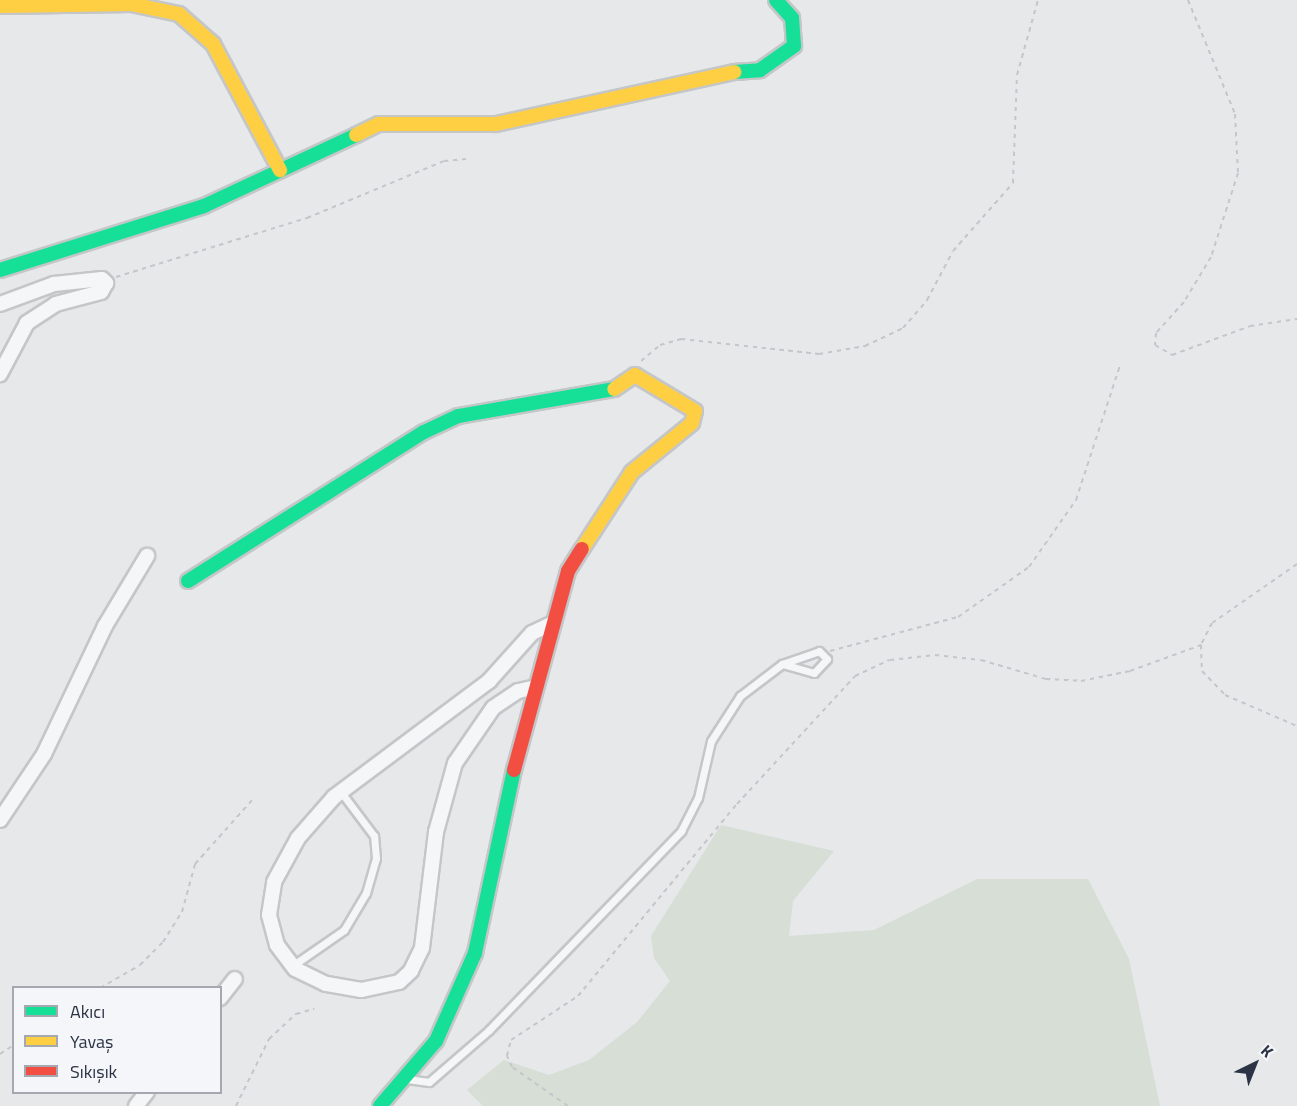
<!DOCTYPE html>
<html>
<head>
<meta charset="utf-8">
<style>
  body { margin:0 }
  #map { position:relative; width:1297px; height:1106px; overflow:hidden; background:#e6e8ea; font-family:"Titillium Web",sans-serif }
  div>[style] { position:absolute }
  .green>* { inset:0; background:#d6ded6 }
  .path>* { height:2px; margin-top:-1px; transform-origin:0; background:repeating-linear-gradient(90deg,#c5c6ca 0 4.5px,transparent 0 9px) }
  .roads { filter:drop-shadow(2px 0 #c4c6c8) drop-shadow(-2px 0 #c4c6c8) drop-shadow(0 2px #c4c6c8) drop-shadow(0 -2px #c4c6c8) }
  .lane>* { height:7px; margin:-3.5px; padding:0 3.5px; transform-origin:3.5px; border-radius:3.5px; background:#f5f6f7 }
  .street>* { height:14px; margin:-7px; padding:0 7px; transform-origin:7px; border-radius:7px; background:#f5f6f7 }
  .fast>* { height:14px; margin:-7px; padding:0 7px; transform-origin:7px; border-radius:7px; background:#16e098 }
  .slow>* { height:14px; margin:-7px; padding:0 7px; transform-origin:7px; border-radius:7px; background:#ffcf43 }
  .jam>* { height:14px; margin:-7px; padding:0 7px; transform-origin:7px; border-radius:7px; background:#f24e42 }
  span { translate:-50% -50%; white-space:nowrap; text-align:center; line-height:1.15; -webkit-text-stroke:6px #f4f6f9; paint-order:stroke }
  .legend { position:absolute; left:12px; top:986px; width:210px; height:108px; box-sizing:border-box; background:#f4f6f9; border:2px solid #a4a8b1; margin:0; padding:8px 10px; list-style:none; font-size:18px; color:#2b3445 }
  .legend li { display:flex; align-items:center; gap:12px; height:30px }
  .legend b { width:30px; border:2px solid #a4a8b1 }
  .north { position:absolute; left:1225px; top:1034px; width:60px; height:60px; -webkit-text-stroke:4px #f4f6f9; paint-order:stroke; rotate:43deg; font-size:16px; font-weight:700; line-height:24px; text-align:center; color:#2b3445 }
  .north::after { content:''; display:block; margin:auto; width:21px; height:27px; background:#2b3445; clip-path:polygon(50% 0,100% 100%,50% 72%,0 100%) }
</style>
</head>
<body>
<div id="map">
  <div class="green">
    <i style="clip-path:polygon(721px 825px,834px 851px,793px 901px,789px 936px,874px 930px,977px 879px,1088px 879px,1129px 959px,1160px 1106px,483px 1106px,467px 1090px,504px 1060px,549px 1075px,589px 1060px,637px 1022px,670px 981px,654px 958px,651px 936px)"></i>
  </div>
  <div class="path">
    <i style="left:1188px;top:0;width:123px;rotate:67.6deg"></i>
    <i style="left:1235px;top:114px;width:59px;rotate:87.1deg"></i>
    <i style="left:1238px;top:173px;width:88px;rotate:107.8deg"></i>
    <i style="left:1211px;top:257px;width:52px;rotate:121deg"></i>
    <i style="left:1184px;top:302px;width:42px;rotate:132.1deg"></i>
    <i style="left:1156px;top:333px;width:12px;rotate:95deg"></i>
    <i style="left:1155px;top:345px;width:20px;rotate:30deg"></i>
    <i style="left:1172px;top:355px;width:83px;rotate:-20.4deg"></i>
    <i style="left:1250px;top:326px;width:48px;rotate:-8.5deg"></i>
    <i style="left:116px;top:277px;width:200px;rotate:-17.2deg"></i>
    <i style="left:307px;top:218px;width:148px;rotate:-22.6deg"></i>
    <i style="left:444px;top:161px;width:25px;rotate:-5deg"></i>
    <i style="left:641px;top:361px;width:25px;rotate:-40deg"></i>
    <i style="left:660px;top:345px;width:22px;rotate:-16deg"></i>
    <i style="left:681px;top:339px;width:139px;rotate:6.2deg"></i>
    <i style="left:819px;top:354px;width:47px;rotate:-9.9deg"></i>
    <i style="left:865px;top:346px;width:42px;rotate:-25.3deg"></i>
    <i style="left:903px;top:328px;width:37px;rotate:-49deg"></i>
    <i style="left:927px;top:300px;width:55px;rotate:-62deg"></i>
    <i style="left:953px;top:251px;width:91px;rotate:-48.6deg"></i>
    <i style="left:1013px;top:183px;width:108px;rotate:-87.9deg"></i>
    <i style="left:1017px;top:75px;width:78px;rotate:-74.4deg"></i>
    <i style="left:1297px;top:564px;width:103px;rotate:145.2deg"></i>
    <i style="left:1212px;top:623px;width:25px;rotate:117deg"></i>
    <i style="left:1201px;top:645px;width:26px;rotate:88deg"></i>
    <i style="left:1202px;top:671px;width:33px;rotate:46deg"></i>
    <i style="left:1225px;top:695px;width:78px;rotate:23.3deg"></i>
    <i style="left:830px;top:651px;width:132px;rotate:-14.9deg"></i>
    <i style="left:958px;top:617px;width:87px;rotate:-35.2deg"></i>
    <i style="left:1029px;top:567px;width:82px;rotate:-55deg"></i>
    <i style="left:1076px;top:500px;width:142px;rotate:-71.9deg"></i>
    <i style="left:100px;top:988px;width:46px;rotate:-29.9deg"></i>
    <i style="left:140px;top:965px;width:33px;rotate:-45deg"></i>
    <i style="left:163px;top:942px;width:36px;rotate:-58deg"></i>
    <i style="left:182px;top:912px;width:50px;rotate:-74.8deg"></i>
    <i style="left:195px;top:864px;width:90px;rotate:-48.2deg"></i>
    <i style="left:0;top:1054px;width:17px;rotate:-33deg"></i>
    <i style="left:236px;top:1106px;width:75px;rotate:-63.8deg"></i>
    <i style="left:269px;top:1039px;width:37px;rotate:-43deg"></i>
    <i style="left:296px;top:1014px;width:19px;rotate:-16deg"></i>
    <i style="left:568px;top:1106px;width:68px;rotate:-145.1deg"></i>
    <i style="left:512px;top:1067px;width:12px;rotate:-114deg"></i>
    <i style="left:507px;top:1056px;width:16px;rotate:-76deg"></i>
    <i style="left:511px;top:1040px;width:80px;rotate:-33.3deg"></i>
    <i style="left:578px;top:996px;width:249px;rotate:-50.4deg"></i>
    <i style="left:737px;top:804px;width:174px;rotate:-47.3deg"></i>
    <i style="left:855px;top:676px;width:38px;rotate:-25deg"></i>
    <i style="left:890px;top:660px;width:45px;rotate:-6.3deg"></i>
    <i style="left:935px;top:655px;width:46px;rotate:6.2deg"></i>
    <i style="left:981px;top:660px;width:68px;rotate:16.3deg"></i>
    <i style="left:1046px;top:679px;width:35px;rotate:3deg"></i>
    <i style="left:1081px;top:681px;width:50px;rotate:-11.5deg"></i>
    <i style="left:1130px;top:671px;width:76px;rotate:-20.1deg"></i>
  </div>
  <div class="roads">
    <div class="lane">
      <i style="left:292px;top:966px;width:63px;rotate:-34.7deg"></i>
      <i style="left:344px;top:930px;width:43px;rotate:-59.3deg"></i>
      <i style="left:366px;top:893px;width:36px;rotate:-74deg"></i>
      <i style="left:376px;top:858px;width:22px;rotate:-95deg"></i>
      <i style="left:374px;top:836px;width:55px;rotate:-126.9deg"></i>
      <i style="left:407px;top:1079px;width:22px;rotate:8deg"></i>
      <i style="left:429px;top:1082px;width:79px;rotate:-40.9deg"></i>
      <i style="left:489px;top:1030px;width:277px;rotate:-46deg"></i>
      <i style="left:681px;top:831px;width:37px;rotate:-63deg"></i>
      <i style="left:698px;top:798px;width:58px;rotate:-77.2deg"></i>
      <i style="left:711px;top:741px;width:54px;rotate:-57.2deg"></i>
      <i style="left:740px;top:696px;width:53px;rotate:-37.3deg"></i>
      <i style="left:782px;top:664px;width:39px;rotate:-19deg"></i>
      <i style="left:819px;top:651px;width:11px;rotate:45deg"></i>
      <i style="left:827px;top:659px;width:19px;rotate:133deg"></i>
      <i style="left:814px;top:673px;width:33px;rotate:-164deg"></i>
    </div>
    <div class="street">
      <i style="left:0;top:304px;width:58px;rotate:-20.3deg"></i>
      <i style="left:54px;top:284px;width:48px;rotate:-5.9deg"></i>
      <i style="left:102px;top:279px;width:6px;rotate:45deg"></i>
      <i style="left:106px;top:283px;width:10px;rotate:119deg"></i>
      <i style="left:101px;top:292px;width:47px;rotate:165.1deg"></i>
      <i style="left:56px;top:304px;width:35px;rotate:147deg"></i>
      <i style="left:27px;top:323px;width:58px;rotate:117.9deg"></i>
      <i style="left:536px;top:687px;width:18px;rotate:167deg"></i>
      <i style="left:518px;top:691px;width:30px;rotate:146deg"></i>
      <i style="left:493px;top:708px;width:67px;rotate:124.6deg"></i>
      <i style="left:455px;top:763px;width:72px;rotate:105.4deg"></i>
      <i style="left:436px;top:832px;width:117px;rotate:96.9deg"></i>
      <i style="left:422px;top:948px;width:25px;rotate:116deg"></i>
      <i style="left:411px;top:971px;width:16px;rotate:137deg"></i>
      <i style="left:399px;top:982px;width:39px;rotate:168deg"></i>
      <i style="left:361px;top:990px;width:36px;rotate:-170deg"></i>
      <i style="left:326px;top:984px;width:34px;rotate:-154deg"></i>
      <i style="left:295px;top:969px;width:30px;rotate:-127deg"></i>
      <i style="left:277px;top:945px;width:31px;rotate:-105deg"></i>
      <i style="left:269px;top:915px;width:33px;rotate:-81deg"></i>
      <i style="left:274px;top:882px;width:50px;rotate:-61.4deg"></i>
      <i style="left:298px;top:838px;width:55px;rotate:-48.7deg"></i>
      <i style="left:334px;top:797px;width:194px;rotate:-36.8deg"></i>
      <i style="left:489px;top:681px;width:64px;rotate:-48.1deg"></i>
      <i style="left:532px;top:633px;width:21px;rotate:-25deg"></i>
      <i style="left:0;top:820px;width:79px;rotate:-56.3deg"></i>
      <i style="left:44px;top:754px;width:142px;rotate:-64.5deg"></i>
      <i style="left:105px;top:626px;width:82px;rotate:-59deg"></i>
      <i style="left:220px;top:998px;width:24px;rotate:-52deg"></i>
      <i style="left:136px;top:1106px;width:18px;rotate:-52deg"></i>
    </div>
    <div class="fast">
      <i style="left:734px;top:72px;width:26px;rotate:-4deg"></i>
      <i style="left:760px;top:70px;width:42px;rotate:-35.2deg"></i>
      <i style="left:794px;top:46px;width:28px;rotate:-94deg"></i>
      <i style="left:792px;top:18px;width:24px;rotate:-132deg"></i>
      <i style="left:0;top:270px;width:214px;rotate:-17.4deg"></i>
      <i style="left:204px;top:206px;width:168px;rotate:-25deg"></i>
      <i style="left:188px;top:581px;width:279px;rotate:-32.3deg"></i>
      <i style="left:424px;top:432px;width:38px;rotate:-25deg"></i>
      <i style="left:459px;top:416px;width:157px;rotate:-9.9deg"></i>
      <i style="left:380px;top:1106px;width:86px;rotate:-49.3deg"></i>
      <i style="left:436px;top:1041px;width:96px;rotate:-66.1deg"></i>
      <i style="left:475px;top:953px;width:187px;rotate:-78deg"></i>
    </div>
    <div class="slow">
      <i style="left:0;top:6px;width:131px;rotate:-0.9deg"></i>
      <i style="left:131px;top:4px;width:49px;rotate:11.8deg"></i>
      <i style="left:179px;top:14px;width:45px;rotate:41.4deg"></i>
      <i style="left:213px;top:44px;width:143px;rotate:62deg"></i>
      <i style="left:356px;top:135px;width:25px;rotate:-26deg"></i>
      <i style="left:379px;top:124px;width:117px"></i>
      <i style="left:496px;top:124px;width:244px;rotate:-12.3deg"></i>
      <i style="left:582px;top:549px;width:92px;rotate:-57deg"></i>
      <i style="left:632px;top:472px;width:77px;rotate:-39.2deg"></i>
      <i style="left:692px;top:423px;width:12px;rotate:-76deg"></i>
      <i style="left:695px;top:411px;width:70px;rotate:-149deg"></i>
      <i style="left:635px;top:375px;width:25px;rotate:146deg"></i>
    </div>
    <div class="jam">
      <i style="left:514px;top:770px;width:206px;rotate:-74.8deg"></i>
      <i style="left:568px;top:571px;width:26px;rotate:-58deg"></i>
    </div>
  </div>
  <ul class="legend">
  <li><b style="height:8px;background:#16e098"></b>Akıcı</li>
  <li><b style="height:8px;background:#ffcf43"></b>Yavaş</li>
  <li><b style="height:8px;background:#f24e42"></b>Sıkışık</li>
  </ul>
  <div class="north">K</div>
</div>
</body>
</html>
